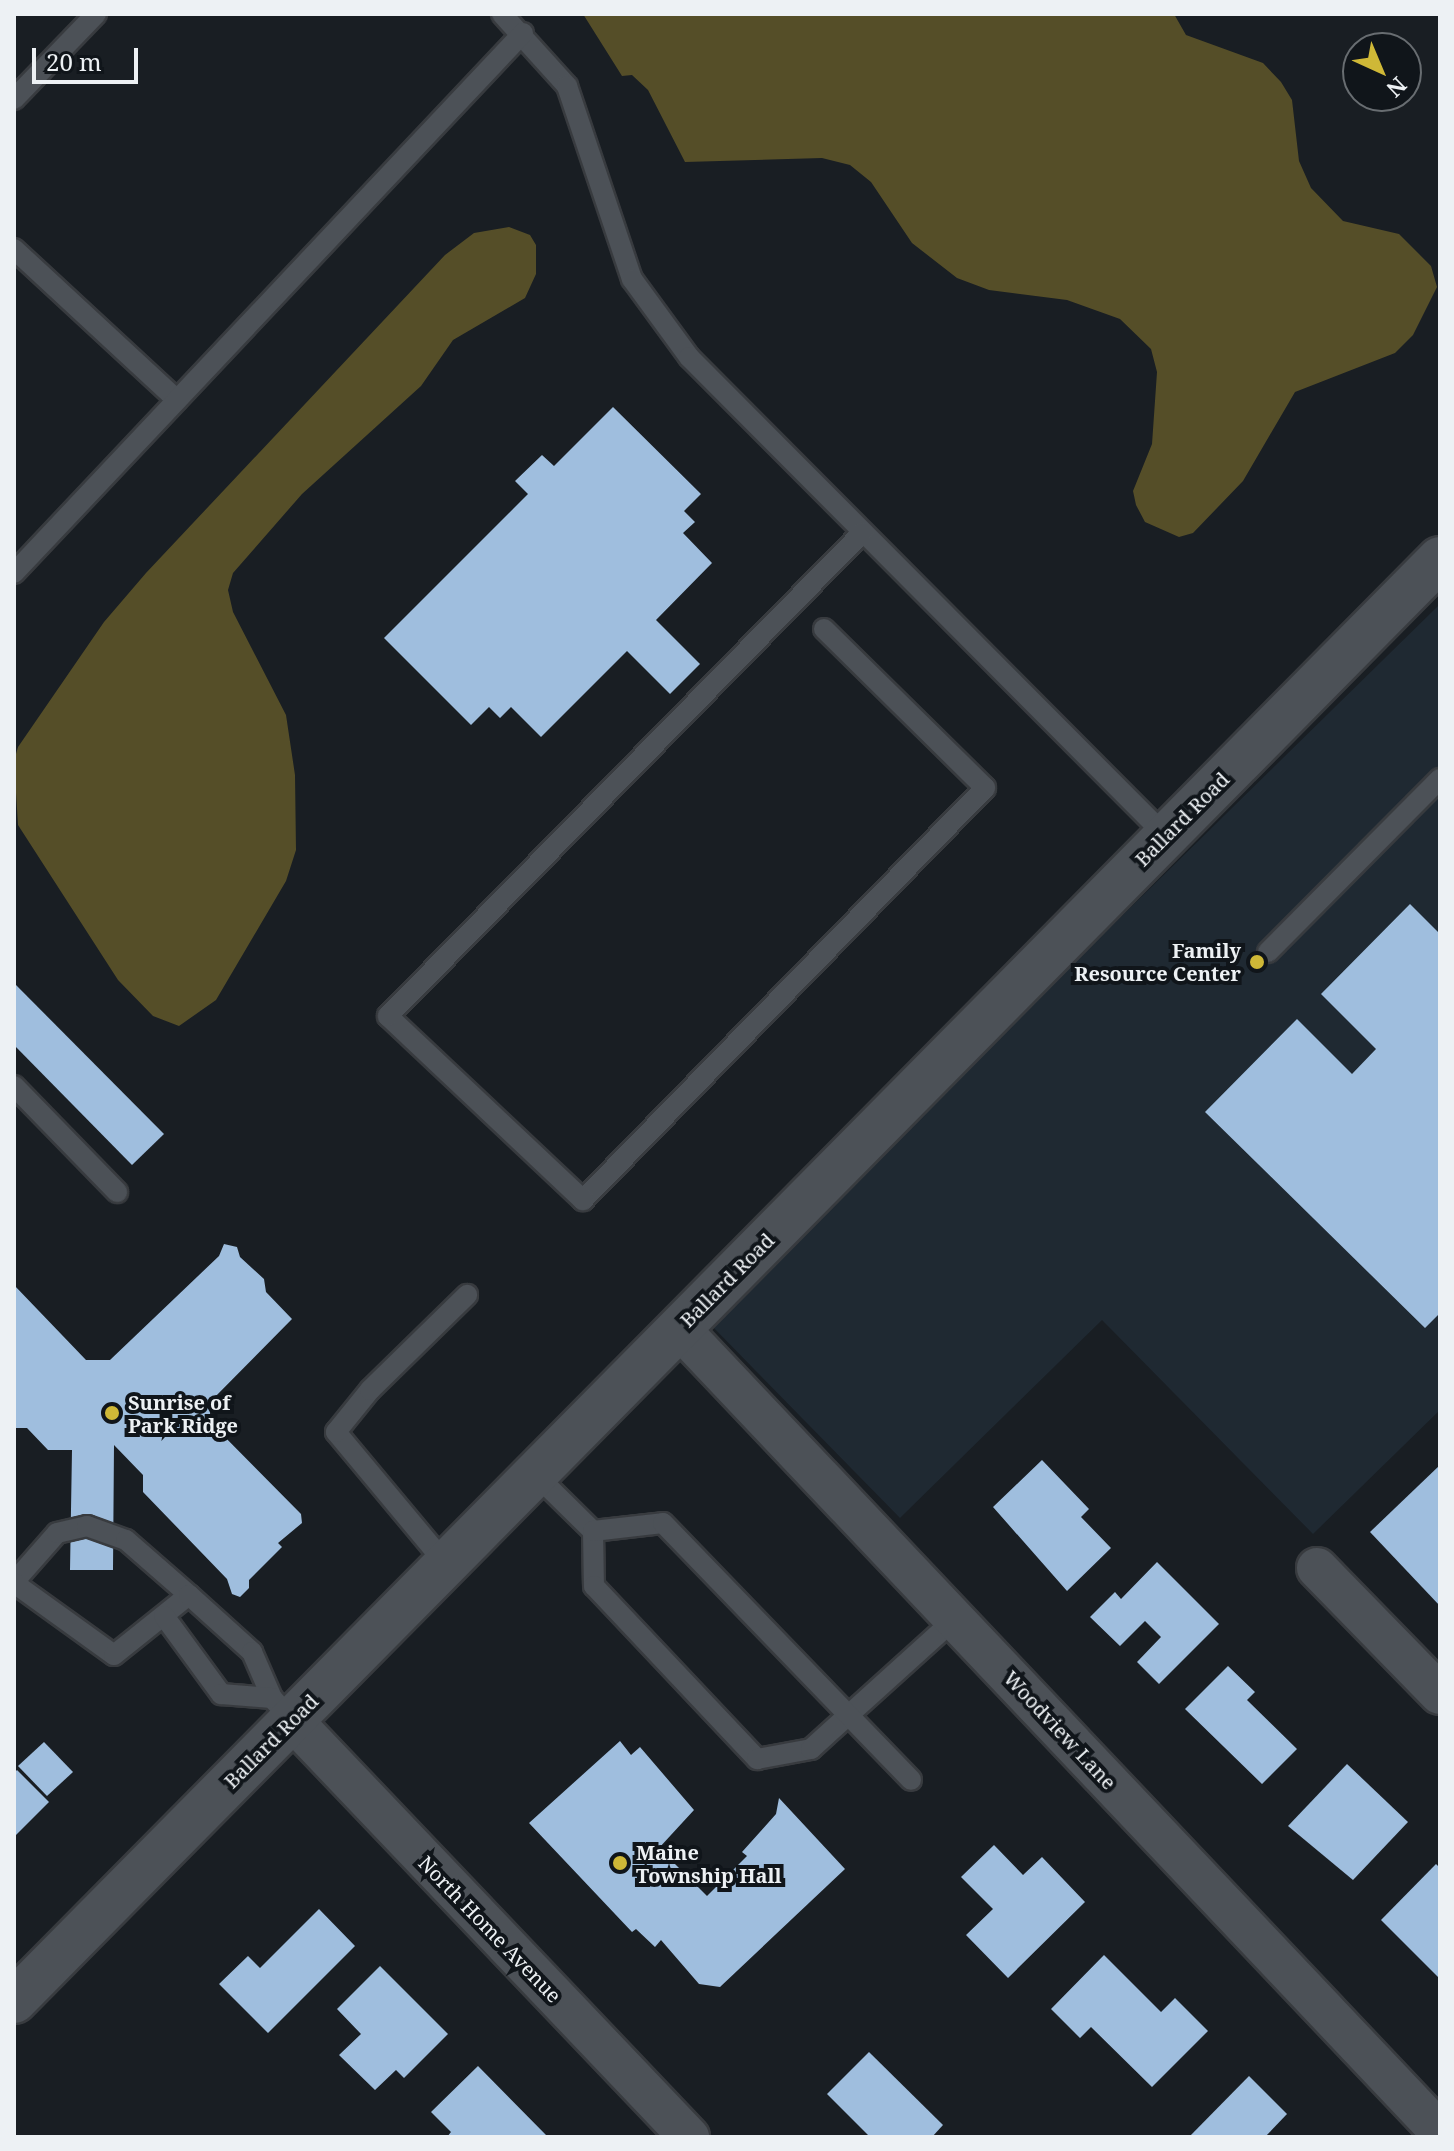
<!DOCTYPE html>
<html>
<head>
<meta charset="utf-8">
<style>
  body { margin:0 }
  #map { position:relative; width:1454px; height:2151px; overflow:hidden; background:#191e23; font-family:"Noto Serif",serif }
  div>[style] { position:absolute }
  .built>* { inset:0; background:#1f2932 }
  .water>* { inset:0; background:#554e28 }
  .building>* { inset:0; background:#9fbede }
  .roads { filter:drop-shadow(2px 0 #383b3f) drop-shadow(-2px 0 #383b3f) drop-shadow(0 2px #383b3f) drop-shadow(0 -2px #383b3f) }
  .lane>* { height:20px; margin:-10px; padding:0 10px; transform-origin:10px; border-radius:10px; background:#4c5157 }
  .street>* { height:40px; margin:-20px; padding:0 20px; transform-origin:20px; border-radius:20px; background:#4c5157 }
  .secondary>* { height:44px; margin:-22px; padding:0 22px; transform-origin:22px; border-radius:22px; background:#4c5157 }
  .dots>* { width:22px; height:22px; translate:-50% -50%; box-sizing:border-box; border:4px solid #10151a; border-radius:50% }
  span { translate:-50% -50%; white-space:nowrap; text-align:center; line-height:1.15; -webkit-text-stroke:8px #10151a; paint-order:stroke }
  .street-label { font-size:20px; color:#edf1f4 }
  .poi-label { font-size:20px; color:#edf1f4; font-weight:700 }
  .right { translate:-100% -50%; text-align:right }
  .left { translate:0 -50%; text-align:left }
  .frame { position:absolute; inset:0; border:16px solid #edf1f4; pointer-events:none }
  .north { position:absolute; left:1342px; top:32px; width:80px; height:80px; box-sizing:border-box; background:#10151a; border:2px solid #686d71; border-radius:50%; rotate:136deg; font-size:22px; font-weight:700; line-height:32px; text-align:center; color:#edf1f4 }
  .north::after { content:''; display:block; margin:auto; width:28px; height:36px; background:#cfb837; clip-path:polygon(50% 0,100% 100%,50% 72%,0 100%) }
  .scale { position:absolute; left:32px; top:48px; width:106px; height:36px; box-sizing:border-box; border:4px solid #edf1f4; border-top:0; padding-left:10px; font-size:24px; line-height:28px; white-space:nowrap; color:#edf1f4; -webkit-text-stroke:6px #10151a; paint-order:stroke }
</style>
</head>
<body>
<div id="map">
  <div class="built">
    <i style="clip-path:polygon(1440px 604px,1440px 1410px,1313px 1534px,1102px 1320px,900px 1518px,708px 1322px)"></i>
  </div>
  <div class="water">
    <i style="clip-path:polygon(583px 14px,1174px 14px,1186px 35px,1263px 63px,1281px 82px,1292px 100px,1299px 161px,1311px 188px,1343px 221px,1399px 234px,1431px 266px,1437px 287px,1413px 335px,1395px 353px,1295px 392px,1243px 481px,1193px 533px,1179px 537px,1145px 522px,1136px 505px,1133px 491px,1152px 444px,1157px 372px,1151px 349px,1120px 319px,1067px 300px,989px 290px,957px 278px,912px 243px,871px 182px,850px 165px,822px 158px,685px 162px,648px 90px,632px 75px,622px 76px)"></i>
    <i style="clip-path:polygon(509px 227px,530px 235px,536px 245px,536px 274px,525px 298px,453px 340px,421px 386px,302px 494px,233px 573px,228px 590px,233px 612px,286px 715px,295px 775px,296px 850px,286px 881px,216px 1000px,179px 1026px,153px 1016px,118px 980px,18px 825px,14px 761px,18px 747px,104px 622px,146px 573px,445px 255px,474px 233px)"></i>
  </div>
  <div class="building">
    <i style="clip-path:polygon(613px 407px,701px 494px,684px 511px,695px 522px,683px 533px,712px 563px,656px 620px,700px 664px,670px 694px,627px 651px,541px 737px,511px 707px,500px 718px,489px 707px,471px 725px,384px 638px,528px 494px,515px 481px,542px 455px,554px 466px)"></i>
    <i style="clip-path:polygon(1410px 904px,1440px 934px,1440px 1313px,1425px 1328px,1205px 1112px,1297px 1019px,1352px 1074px,1376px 1049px,1321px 994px)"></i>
    <i style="clip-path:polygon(14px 983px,164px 1134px,132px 1165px,14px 1045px)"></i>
    <i style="clip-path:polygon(224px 1244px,237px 1247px,240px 1257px,264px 1279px,266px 1292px,292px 1319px,209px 1403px,211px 1423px,301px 1514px,302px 1523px,278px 1543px,282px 1547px,249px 1580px,249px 1588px,240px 1597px,232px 1594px,227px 1579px,143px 1492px,143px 1475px,114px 1445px,113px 1570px,70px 1570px,72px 1450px,48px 1450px,27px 1428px,14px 1428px,14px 1285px,86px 1360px,110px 1360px,219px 1256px)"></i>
    <i style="clip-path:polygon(1042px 1460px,1089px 1509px,1081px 1517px,1111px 1548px,1067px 1591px,993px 1507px)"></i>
    <i style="clip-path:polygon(1440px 1465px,1440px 1606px,1370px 1532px)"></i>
    <i style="clip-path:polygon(1157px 1562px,1219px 1624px,1159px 1684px,1137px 1662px,1161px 1637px,1145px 1621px,1120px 1646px,1090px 1617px,1115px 1592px,1121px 1599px)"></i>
    <i style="clip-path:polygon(1228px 1666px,1255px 1692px,1247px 1700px,1297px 1749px,1262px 1784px,1185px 1709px)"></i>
    <i style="clip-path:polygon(620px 1741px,631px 1755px,640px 1747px,694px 1810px,659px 1848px,707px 1896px,747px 1856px,742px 1852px,776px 1814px,779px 1798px,845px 1869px,720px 1987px,699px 1984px,661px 1940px,655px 1947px,636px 1929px,632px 1932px,529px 1823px)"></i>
    <i style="clip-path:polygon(44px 1742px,73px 1772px,47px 1796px,18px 1766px)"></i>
    <i style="clip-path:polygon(1347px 1764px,1408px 1822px,1353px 1880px,1288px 1826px)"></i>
    <i style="clip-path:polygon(17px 1770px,49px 1802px,14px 1837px,14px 1773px)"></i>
    <i style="clip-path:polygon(994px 1845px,1023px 1875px,1042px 1857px,1085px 1902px,1008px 1978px,966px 1935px,993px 1909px,961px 1877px)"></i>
    <i style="clip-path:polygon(1436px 1864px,1440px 1868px,1440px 1979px,1381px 1920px)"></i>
    <i style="clip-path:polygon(319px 1909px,355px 1946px,268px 2033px,219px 1984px,248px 1956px,260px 1968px)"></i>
    <i style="clip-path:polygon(1104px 1955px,1161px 2012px,1175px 1998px,1208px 2031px,1152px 2087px,1091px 2027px,1080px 2038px,1051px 2009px)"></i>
    <i style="clip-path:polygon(380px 1966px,448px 2034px,404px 2078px,396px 2070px,375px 2090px,339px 2055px,361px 2034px,337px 2009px)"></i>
    <i style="clip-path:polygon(869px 2052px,943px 2125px,932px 2137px,870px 2137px,827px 2094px)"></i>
    <i style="clip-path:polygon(478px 2066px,546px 2135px,545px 2137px,447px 2137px,451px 2132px,431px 2112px)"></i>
    <i style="clip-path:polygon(1249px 2076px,1287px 2114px,1265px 2137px,1189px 2137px)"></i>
  </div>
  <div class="roads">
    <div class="lane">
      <i style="left:502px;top:14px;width:97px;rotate:47.9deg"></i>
      <i style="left:567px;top:86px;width:204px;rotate:71.4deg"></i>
      <i style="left:632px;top:279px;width:97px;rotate:53.8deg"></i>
      <i style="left:689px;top:357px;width:676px;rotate:45.12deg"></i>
      <i style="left:14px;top:99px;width:118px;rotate:-46deg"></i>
      <i style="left:14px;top:249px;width:222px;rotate:42.8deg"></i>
      <i style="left:14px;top:573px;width:742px;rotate:-46.69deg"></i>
      <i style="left:824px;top:629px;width:226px;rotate:44.6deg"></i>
      <i style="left:985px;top:788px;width:576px;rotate:134.3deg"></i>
      <i style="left:583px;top:1200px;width:268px;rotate:-136.7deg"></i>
      <i style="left:388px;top:1016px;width:678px;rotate:-45.54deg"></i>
      <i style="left:1268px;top:952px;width:244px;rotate:-45.2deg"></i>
      <i style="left:14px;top:1086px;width:148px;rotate:45.8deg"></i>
      <i style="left:535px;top:1474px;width:81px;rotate:44.5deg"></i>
      <i style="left:593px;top:1531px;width:55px;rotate:89deg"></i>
      <i style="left:594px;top:1586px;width:238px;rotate:46.7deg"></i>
      <i style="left:757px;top:1759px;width:55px;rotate:-10.5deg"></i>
      <i style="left:811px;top:1749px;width:194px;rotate:-42.1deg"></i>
      <i style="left:593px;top:1531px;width:70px;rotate:-6.5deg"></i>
      <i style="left:663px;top:1523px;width:357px;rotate:46deg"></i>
      <i style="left:446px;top:1564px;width:172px;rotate:-129.8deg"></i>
      <i style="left:336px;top:1432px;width:54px;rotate:-51deg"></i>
      <i style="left:370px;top:1390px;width:136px;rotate:-44.4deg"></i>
      <i style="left:14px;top:1582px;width:65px;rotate:-48.7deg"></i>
      <i style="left:57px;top:1533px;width:31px;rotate:-13deg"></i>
      <i style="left:87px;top:1526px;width:41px;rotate:19.7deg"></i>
      <i style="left:126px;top:1540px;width:84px;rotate:41.1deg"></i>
      <i style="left:14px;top:1583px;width:123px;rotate:35.8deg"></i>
      <i style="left:114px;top:1655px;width:96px;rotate:-38.7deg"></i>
      <i style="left:189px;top:1595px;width:85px;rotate:42.1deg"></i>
      <i style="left:252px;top:1652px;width:50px;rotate:66.5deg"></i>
      <i style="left:272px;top:1698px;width:30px;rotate:48deg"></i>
      <i style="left:164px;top:1616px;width:97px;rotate:53.8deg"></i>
      <i style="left:221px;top:1694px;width:51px;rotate:4.5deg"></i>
    </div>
    <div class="street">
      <i style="left:679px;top:1328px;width:1107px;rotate:46.57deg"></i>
      <i style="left:1317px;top:1568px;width:176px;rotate:45.7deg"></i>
      <i style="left:292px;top:1720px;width:576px;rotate:46.41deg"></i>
    </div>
    <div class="secondary">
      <i style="left:14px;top:2001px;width:2028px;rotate:-45.32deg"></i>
    </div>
  </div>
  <div class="dots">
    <i style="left:1257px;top:962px;background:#cfb837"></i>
    <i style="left:112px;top:1413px;background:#cfb837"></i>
    <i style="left:620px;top:1863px;background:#cfb837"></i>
  </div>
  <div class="street-label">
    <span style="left:1182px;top:819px;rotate:-45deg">Ballard Road</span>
    <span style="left:727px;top:1280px;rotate:-45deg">Ballard Road</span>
    <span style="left:1060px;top:1730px;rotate:47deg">Woodview Lane</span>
    <span style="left:271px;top:1741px;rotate:-45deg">Ballard Road</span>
    <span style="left:490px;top:1929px;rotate:46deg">North Home Avenue</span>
  </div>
  <div class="poi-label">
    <span class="right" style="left:1241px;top:962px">Family<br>Resource Center</span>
    <span class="left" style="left:128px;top:1414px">Sunrise of<br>Park Ridge</span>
    <span class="left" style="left:636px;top:1864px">Maine<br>Township Hall</span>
  </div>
  <div class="frame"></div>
  <div class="north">N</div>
  <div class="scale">20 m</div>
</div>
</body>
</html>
